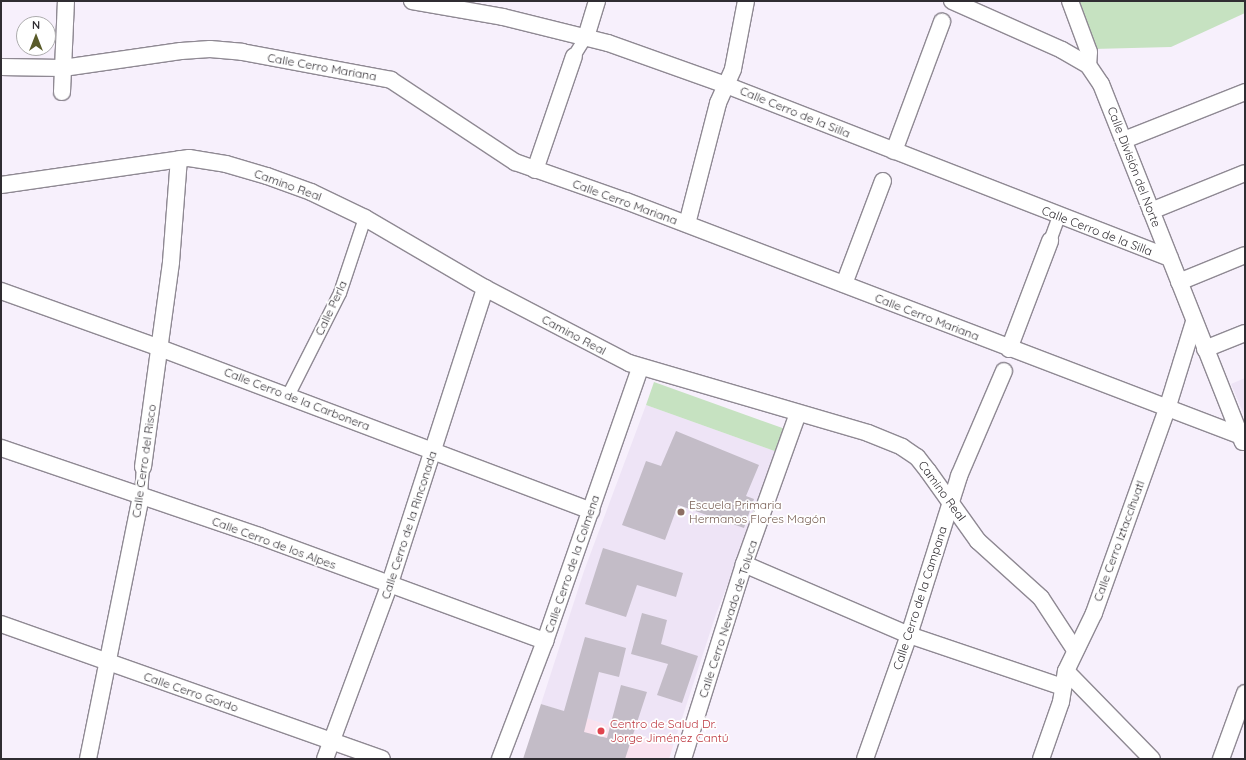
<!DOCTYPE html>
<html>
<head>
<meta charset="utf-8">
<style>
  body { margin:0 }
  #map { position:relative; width:1246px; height:760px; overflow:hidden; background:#f7f0fc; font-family:Quicksand,sans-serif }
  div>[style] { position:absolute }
  .built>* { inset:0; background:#eee4f6 }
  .medical>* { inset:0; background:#f9e2ef }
  .green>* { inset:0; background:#c6e2c1 }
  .building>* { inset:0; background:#c3bcc7 }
  .roads { filter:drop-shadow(1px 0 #8f8993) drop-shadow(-1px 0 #8f8993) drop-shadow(0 1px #8f8993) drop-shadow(0 -1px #8f8993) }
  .pedestrian>* { height:12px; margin:-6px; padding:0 6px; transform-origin:6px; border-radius:6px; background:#fff }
  .minor>* { height:16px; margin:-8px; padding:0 8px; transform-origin:8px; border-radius:8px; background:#fff }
  .dots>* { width:11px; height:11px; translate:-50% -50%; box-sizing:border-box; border:2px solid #fff; border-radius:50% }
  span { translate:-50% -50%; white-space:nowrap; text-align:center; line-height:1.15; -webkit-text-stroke:3.5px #fff; paint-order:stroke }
  .street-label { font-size:12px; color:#302d32 }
  .education-label { font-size:12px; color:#785e54 }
  .left { translate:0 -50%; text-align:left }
  .health-label { font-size:12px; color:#be3a42 }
  .frame { position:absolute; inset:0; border:2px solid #302d32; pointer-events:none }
  .north { position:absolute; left:16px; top:16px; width:40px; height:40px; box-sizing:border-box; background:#fff; border:1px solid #acabad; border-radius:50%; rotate:0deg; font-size:11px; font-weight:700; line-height:16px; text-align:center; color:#302d32 }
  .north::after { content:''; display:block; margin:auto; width:14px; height:18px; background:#595b29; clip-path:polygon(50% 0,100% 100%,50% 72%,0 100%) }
</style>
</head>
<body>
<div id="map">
  <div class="built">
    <i style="clip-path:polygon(1245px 378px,1245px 417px,1231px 384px)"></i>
    <i style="clip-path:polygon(646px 405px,780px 453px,716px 614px,673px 746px,541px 704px,584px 571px)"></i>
  </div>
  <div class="medical">
    <i style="clip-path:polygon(580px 716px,673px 746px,669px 759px,566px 759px)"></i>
  </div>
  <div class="green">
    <i style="clip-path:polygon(1070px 1px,1245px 1px,1245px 13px,1171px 47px,1093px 49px)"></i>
    <i style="clip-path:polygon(654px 382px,788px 430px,780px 453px,646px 405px)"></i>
  </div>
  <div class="building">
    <i style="clip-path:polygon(676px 431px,759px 465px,746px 496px,754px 499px,744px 528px,678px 505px,665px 540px,622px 525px,646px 461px,661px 466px)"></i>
    <i style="clip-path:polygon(603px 548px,683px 573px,676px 597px,637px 585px,626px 617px,585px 604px)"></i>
    <i style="clip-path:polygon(642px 613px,667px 620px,661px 644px,698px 656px,682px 703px,657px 695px,668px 664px,631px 654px)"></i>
    <i style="clip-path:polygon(585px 637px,626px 648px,619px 677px,599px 672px,584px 732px,607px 738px,621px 685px,647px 692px,625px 759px,523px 759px,541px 704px,564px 711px)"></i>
  </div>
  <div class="roads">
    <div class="pedestrian">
      <i style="left:574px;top:56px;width:22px;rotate:-58deg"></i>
      <i style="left:1050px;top:241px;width:27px;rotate:-70deg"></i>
      <i style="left:288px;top:396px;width:115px;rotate:-63.2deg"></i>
      <i style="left:340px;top:293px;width:79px;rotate:-71.6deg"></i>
      <i style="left:141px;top:495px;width:28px;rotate:-86deg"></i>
    </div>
    <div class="minor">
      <i style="left:412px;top:1px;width:92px;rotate:10deg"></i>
      <i style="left:503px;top:17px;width:108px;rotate:13.9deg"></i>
      <i style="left:608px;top:43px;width:125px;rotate:19.6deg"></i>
      <i style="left:726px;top:85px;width:476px;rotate:21.3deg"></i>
      <i style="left:952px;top:1px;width:120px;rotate:24deg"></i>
      <i style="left:1062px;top:50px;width:30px;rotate:30deg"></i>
      <i style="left:1070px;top:1px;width:54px;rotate:69.6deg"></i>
      <i style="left:1089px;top:52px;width:13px;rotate:94deg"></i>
      <i style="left:1088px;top:65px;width:23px;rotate:56deg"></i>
      <i style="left:1101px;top:84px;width:385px;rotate:68.4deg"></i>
      <i style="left:586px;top:37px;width:38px;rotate:-73deg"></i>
      <i style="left:1px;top:67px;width:62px;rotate:0.9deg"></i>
      <i style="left:63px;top:68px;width:119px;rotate:-8.2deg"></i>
      <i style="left:181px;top:51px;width:29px;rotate:-4deg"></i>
      <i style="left:210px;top:49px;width:32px;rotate:5deg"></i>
      <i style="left:242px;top:52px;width:152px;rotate:10.6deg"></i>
      <i style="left:391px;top:80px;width:149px;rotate:33.5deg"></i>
      <i style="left:515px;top:162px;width:118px;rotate:19.4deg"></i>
      <i style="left:626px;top:201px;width:658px;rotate:20.91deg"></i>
      <i style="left:62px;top:92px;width:91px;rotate:-87.5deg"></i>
      <i style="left:1124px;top:140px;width:130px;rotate:-21.6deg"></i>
      <i style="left:894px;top:151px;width:138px;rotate:-69.6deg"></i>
      <i style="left:535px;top:170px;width:120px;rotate:-71.1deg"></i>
      <i style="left:1px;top:185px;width:190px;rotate:-8.2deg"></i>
      <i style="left:189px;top:158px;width:37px;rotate:9deg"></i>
      <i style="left:226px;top:164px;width:43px;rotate:16.3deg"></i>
      <i style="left:267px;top:176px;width:47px;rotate:20deg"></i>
      <i style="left:311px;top:192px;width:60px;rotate:25.7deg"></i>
      <i style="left:365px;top:218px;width:139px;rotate:30.3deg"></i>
      <i style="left:485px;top:288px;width:162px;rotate:27.5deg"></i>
      <i style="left:629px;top:363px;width:249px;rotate:16.3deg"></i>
      <i style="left:868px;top:433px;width:37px;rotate:22deg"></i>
      <i style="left:902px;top:447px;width:18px;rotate:34deg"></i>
      <i style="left:917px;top:457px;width:18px;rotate:52deg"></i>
      <i style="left:928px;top:471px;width:86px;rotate:54.5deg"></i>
      <i style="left:978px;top:541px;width:85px;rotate:42.1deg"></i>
      <i style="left:1041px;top:598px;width:62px;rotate:56.8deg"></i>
      <i style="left:1151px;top:211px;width:101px;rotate:-22deg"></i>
      <i style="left:687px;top:224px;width:125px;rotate:-75.6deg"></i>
      <i style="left:718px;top:103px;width:37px;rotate:-66deg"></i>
      <i style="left:733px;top:69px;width:69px;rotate:-79.2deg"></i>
      <i style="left:1179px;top:282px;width:71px;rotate:-22.2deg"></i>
      <i style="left:844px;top:284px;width:110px;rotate:-69.3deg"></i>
      <i style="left:1px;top:291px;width:169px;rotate:19.7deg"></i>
      <i style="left:160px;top:348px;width:461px;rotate:20.7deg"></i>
      <i style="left:1009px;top:349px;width:116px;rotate:-69.2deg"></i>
      <i style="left:1205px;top:349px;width:43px;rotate:-21.8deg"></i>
      <i style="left:1px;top:448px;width:273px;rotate:18.8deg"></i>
      <i style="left:259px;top:536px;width:305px;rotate:20.2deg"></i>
      <i style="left:143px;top:467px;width:207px;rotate:-82.2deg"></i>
      <i style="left:171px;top:262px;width:103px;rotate:-85.6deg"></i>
      <i style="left:744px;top:564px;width:180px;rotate:23.3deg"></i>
      <i style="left:909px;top:635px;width:163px;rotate:18.7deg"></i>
      <i style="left:1px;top:624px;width:404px;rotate:19.5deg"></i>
      <i style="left:1066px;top:671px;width:123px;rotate:45.7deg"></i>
      <i style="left:88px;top:759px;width:269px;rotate:-78.6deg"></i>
      <i style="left:325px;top:759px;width:184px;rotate:-69.7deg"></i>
      <i style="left:389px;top:586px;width:313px;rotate:-72.1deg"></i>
      <i style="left:500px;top:759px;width:126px;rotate:-69.1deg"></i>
      <i style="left:545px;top:641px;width:289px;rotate:-70.8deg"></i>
      <i style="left:683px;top:759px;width:204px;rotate:-72.6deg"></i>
      <i style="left:744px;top:564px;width:160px;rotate:-70.3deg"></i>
      <i style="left:865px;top:759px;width:132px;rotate:-70.5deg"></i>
      <i style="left:909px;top:635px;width:167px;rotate:-72.5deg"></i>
      <i style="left:959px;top:476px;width:114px;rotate:-66.8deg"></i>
      <i style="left:1041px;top:759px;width:60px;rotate:-70.7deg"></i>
      <i style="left:1061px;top:702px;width:31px;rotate:-81deg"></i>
      <i style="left:1066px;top:671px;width:64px;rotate:-64.2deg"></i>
      <i style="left:1094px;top:613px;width:217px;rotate:-70.3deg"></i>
      <i style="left:1167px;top:409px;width:91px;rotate:-72.8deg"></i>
      <i style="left:1221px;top:759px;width:70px;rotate:-70deg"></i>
    </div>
  </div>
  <div class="dots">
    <i style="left:681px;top:512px;background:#8d6e63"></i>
    <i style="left:601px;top:731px;background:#e0444e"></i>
  </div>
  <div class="street-label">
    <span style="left:322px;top:67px;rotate:10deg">Calle Cerro Mariana</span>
    <span style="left:795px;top:112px;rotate:22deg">Calle Cerro de la Silla</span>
    <span style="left:1134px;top:167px;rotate:69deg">Calle División del Norte</span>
    <span style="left:288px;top:185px;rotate:20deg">Camino Real</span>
    <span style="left:625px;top:202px;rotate:20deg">Calle Cerro Mariana</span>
    <span style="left:1097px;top:231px;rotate:21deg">Calle Cerro de la Silla</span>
    <span style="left:331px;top:308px;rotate:-65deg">Calle Perla</span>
    <span style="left:927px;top:317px;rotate:21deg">Calle Cerro Mariana</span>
    <span style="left:574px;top:335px;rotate:28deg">Camino Real</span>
    <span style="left:297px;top:399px;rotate:21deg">Calle Cerro de la Carbonera</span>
    <span style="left:144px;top:461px;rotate:-82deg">Calle Cerro del Risco</span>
    <span style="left:942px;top:491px;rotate:54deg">Camino Real</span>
    <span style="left:409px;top:525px;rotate:-72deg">Calle Cerro de la Rinconada</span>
    <span style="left:1119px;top:541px;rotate:-70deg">Calle Cerro Iztaccíhuatl</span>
    <span style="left:274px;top:543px;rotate:20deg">Calle Cerro de los Alpes</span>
    <span style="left:572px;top:564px;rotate:-71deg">Calle Cerro de la Colmena</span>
    <span style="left:920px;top:598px;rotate:-72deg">Calle Cerro de la Campana</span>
    <span style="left:728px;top:619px;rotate:-72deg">Calle Cerro Nevado de Toluca</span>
    <span style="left:191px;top:692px;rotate:19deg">Calle Cerro Gordo</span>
  </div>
  <div class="education-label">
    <span class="left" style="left:689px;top:512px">Escuela Primaria<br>Hermanos Flores Magón</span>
  </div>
  <div class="health-label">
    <span class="left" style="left:610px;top:731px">Centro de Salud Dr.<br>Jorge Jiménez Cantú</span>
  </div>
  <div class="frame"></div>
  <div class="north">N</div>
</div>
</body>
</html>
